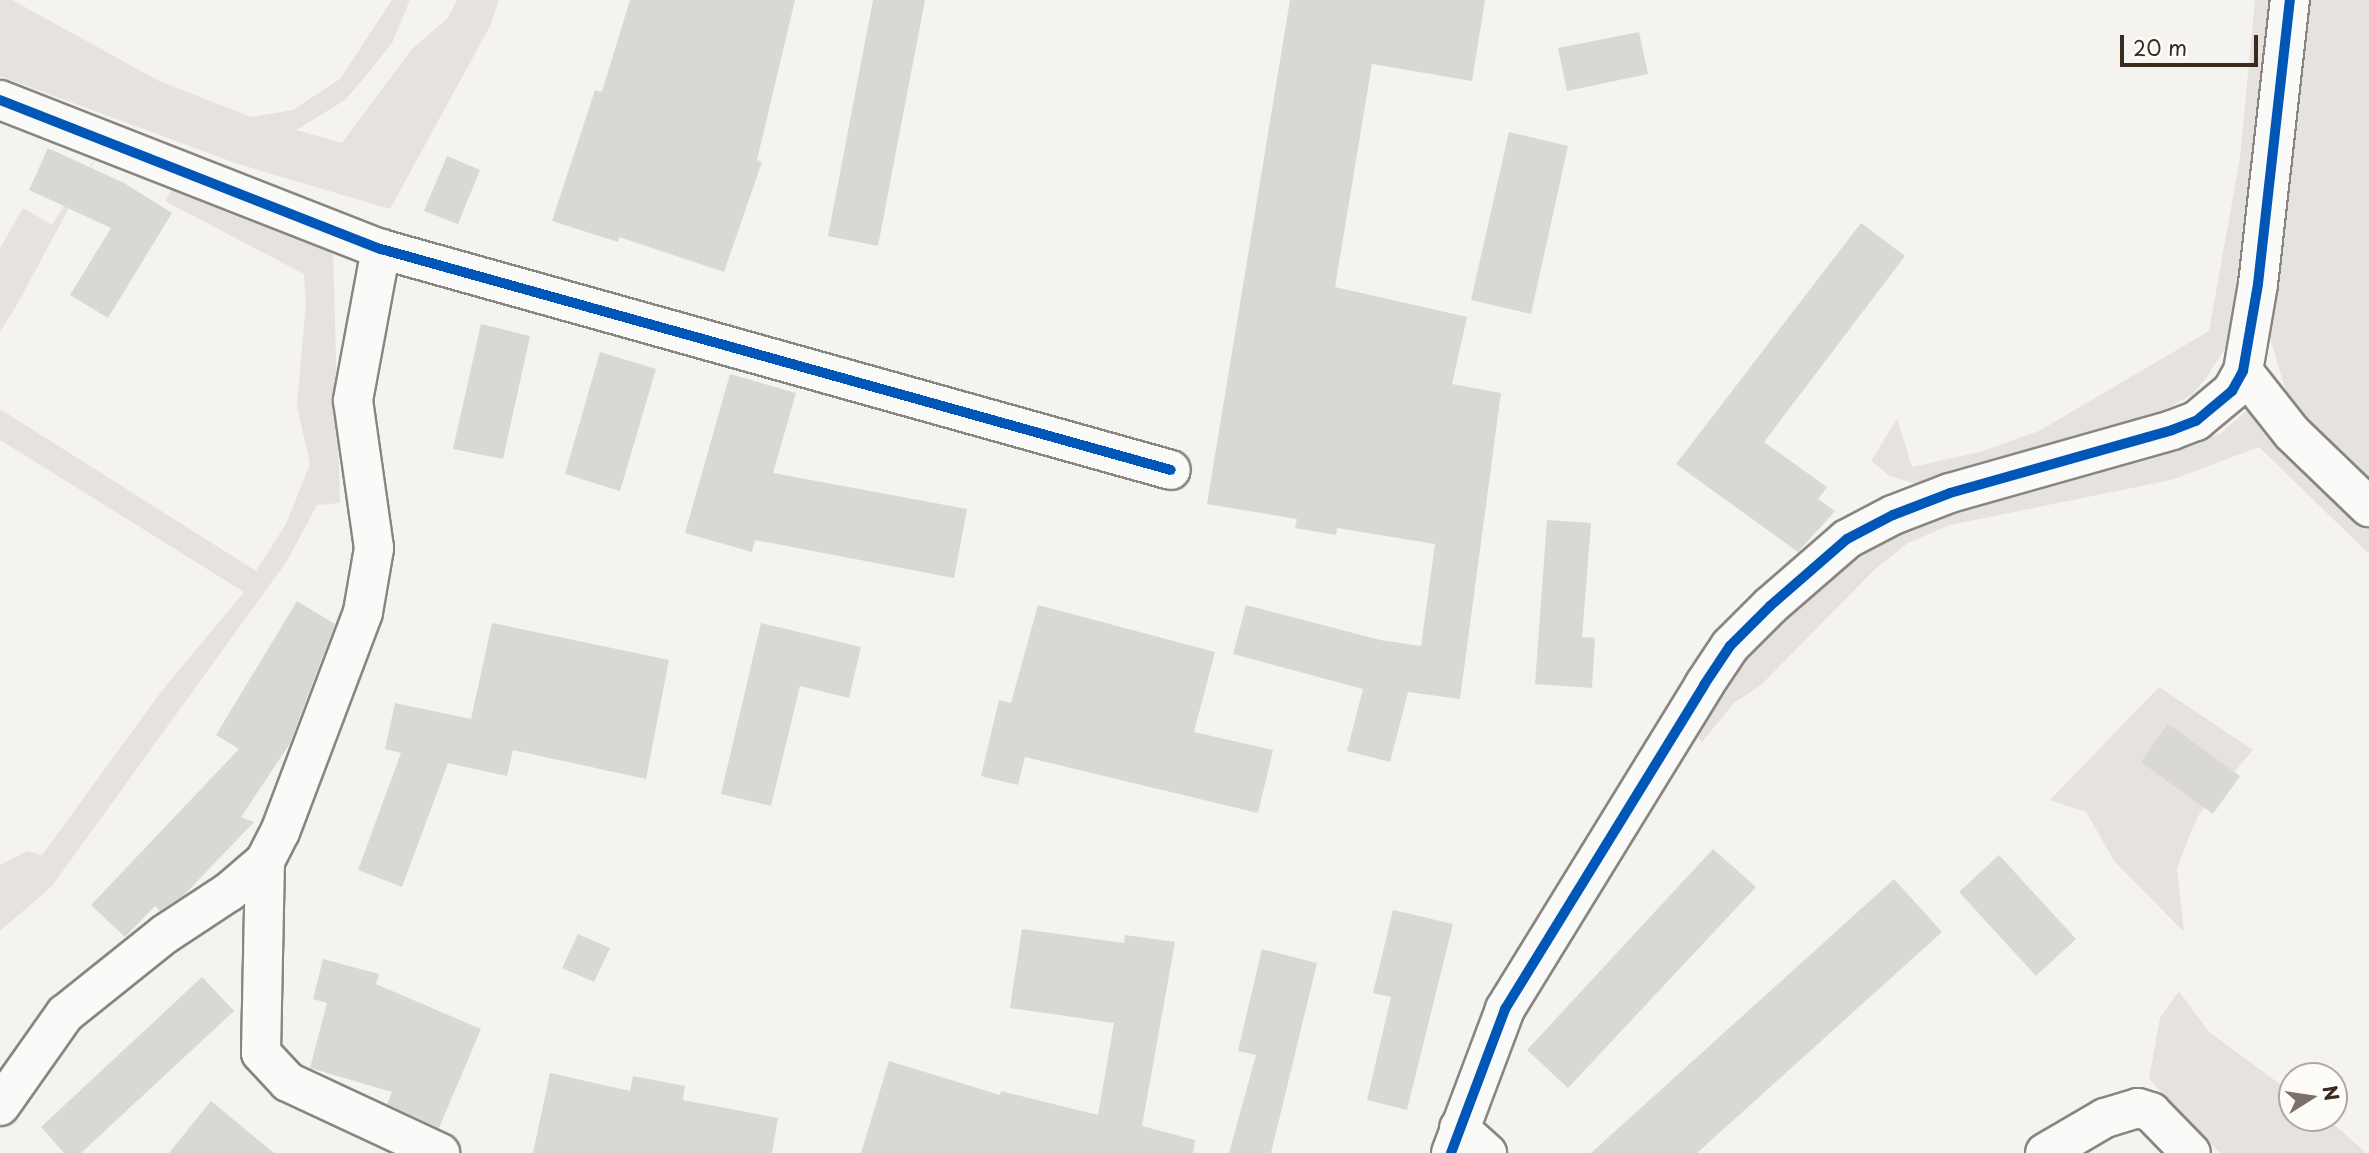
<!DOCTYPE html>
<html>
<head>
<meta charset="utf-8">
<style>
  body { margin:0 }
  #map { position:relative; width:2369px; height:1153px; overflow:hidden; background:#f4f3ef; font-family:"Playpen Sans",sans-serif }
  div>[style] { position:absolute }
  .built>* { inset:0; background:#e6e3de }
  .building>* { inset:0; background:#d9d8d5 }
  .roads { filter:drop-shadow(2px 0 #898681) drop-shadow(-2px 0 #898681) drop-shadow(0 2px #898681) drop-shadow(0 -2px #898681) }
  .minor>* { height:38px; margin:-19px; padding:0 19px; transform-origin:19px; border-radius:19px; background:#fafaf8 }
  .cycleway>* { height:10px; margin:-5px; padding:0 5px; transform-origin:5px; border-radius:5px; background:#0057b8 }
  span { translate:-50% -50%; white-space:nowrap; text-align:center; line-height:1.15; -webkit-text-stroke:6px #fdfcf7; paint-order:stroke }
  .north { position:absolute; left:2278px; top:1062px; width:70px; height:70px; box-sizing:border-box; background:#fdfcf7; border:2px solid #afa8a0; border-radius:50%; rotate:78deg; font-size:19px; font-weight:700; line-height:28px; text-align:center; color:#3b2a1e }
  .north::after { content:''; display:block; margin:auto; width:24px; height:32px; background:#7c7067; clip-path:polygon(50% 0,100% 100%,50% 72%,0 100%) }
  .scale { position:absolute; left:2120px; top:35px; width:138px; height:32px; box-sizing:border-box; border:4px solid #3b2a1e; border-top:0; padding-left:9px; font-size:21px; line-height:24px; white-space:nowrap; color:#3b2a1e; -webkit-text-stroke:5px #fdfcf7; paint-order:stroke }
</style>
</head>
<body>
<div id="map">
  <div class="built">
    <i style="clip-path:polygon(0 0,12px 0,159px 81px,251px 117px,293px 110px,340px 79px,392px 0,410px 0,392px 43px,364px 78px,345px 100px,296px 130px,342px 143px,412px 49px,448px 18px,457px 0,499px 0,490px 26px,390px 209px,238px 164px,0 76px)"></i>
    <i style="clip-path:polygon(2255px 0,2276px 0,2252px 209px,2229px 342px,2206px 378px,2193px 394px,2156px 415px,1919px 485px,1890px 476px,1871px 461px,1897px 419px,1912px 467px,1980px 452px,2039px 431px,2209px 331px,2240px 158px)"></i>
    <i style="clip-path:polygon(2308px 0,2369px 0,2369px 480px,2310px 425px,2285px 388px,2268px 331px)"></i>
    <i style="clip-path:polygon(98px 154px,19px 301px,0 332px,0 248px,23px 208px,52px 225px)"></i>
    <i style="clip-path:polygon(172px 188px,333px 250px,340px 503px,317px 505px,287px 561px,52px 886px,0 931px,0 865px,27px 851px,42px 855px,161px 692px,244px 592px,0 440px,0 409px,256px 571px,286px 524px,310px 464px,297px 406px,306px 302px,304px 274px,165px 201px)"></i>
    <i style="clip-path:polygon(2257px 401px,2369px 522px,2369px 554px,2259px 447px,2171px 480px,1950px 525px,1908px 543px,1875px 569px,1761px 685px,1734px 703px,1702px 742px,1695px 734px,1744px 653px,1855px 556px,1950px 501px,2220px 434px)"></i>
    <i style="clip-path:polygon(2159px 687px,2253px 750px,2200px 813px,2189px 836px,2177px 869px,2184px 932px,2115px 862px,2086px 812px,2050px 800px)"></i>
    <i style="clip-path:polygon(2179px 991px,2209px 1032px,2292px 1093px,2292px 1118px,2327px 1118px,2366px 1153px,2220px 1153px,2149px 1079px,2160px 1018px)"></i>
  </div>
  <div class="building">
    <i style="clip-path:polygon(630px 0,795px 0,757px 160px,762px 162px,724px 272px,619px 237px,618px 242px,552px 221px,595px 90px,602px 92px)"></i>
    <i style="clip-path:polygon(873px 0,925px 0,878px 246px,828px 236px)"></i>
    <i style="clip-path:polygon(1290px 0,1485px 0,1472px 81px,1372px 64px,1335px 287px,1467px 317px,1452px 384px,1501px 393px,1460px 699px,1408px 692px,1390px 762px,1347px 751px,1363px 689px,1233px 654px,1246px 605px,1380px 640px,1421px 646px,1435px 544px,1337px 528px,1336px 535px,1295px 528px,1297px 519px,1207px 504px)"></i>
    <i style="clip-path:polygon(1639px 32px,1648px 74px,1567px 91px,1558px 48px)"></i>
    <i style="clip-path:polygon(1509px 132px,1568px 146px,1531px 314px,1471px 300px)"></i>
    <i style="clip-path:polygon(48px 148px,124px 183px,172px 213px,108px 318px,70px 295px,111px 228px,29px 190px)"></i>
    <i style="clip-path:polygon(447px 156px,480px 170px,458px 224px,424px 211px)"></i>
    <i style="clip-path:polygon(1861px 223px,1905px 256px,1764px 442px,1827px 487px,1818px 499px,1835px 511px,1798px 552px,1676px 464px)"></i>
    <i style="clip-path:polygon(481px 324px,530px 336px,503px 459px,453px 449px)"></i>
    <i style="clip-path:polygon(600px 352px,656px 369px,620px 491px,565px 474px)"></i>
    <i style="clip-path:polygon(730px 374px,796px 393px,773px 473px,967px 509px,954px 578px,755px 540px,752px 552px,685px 533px)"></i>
    <i style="clip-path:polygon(1547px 520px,1591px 523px,1582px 637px,1595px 638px,1592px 688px,1535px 684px)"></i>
    <i style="clip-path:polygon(297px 601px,335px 624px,289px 745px,241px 817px,254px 822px,184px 895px,160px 911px,155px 906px,125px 937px,91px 905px,239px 749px,216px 735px)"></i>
    <i style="clip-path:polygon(1038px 605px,1215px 652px,1194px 732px,1273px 750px,1258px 813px,1025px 757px,1018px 785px,981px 776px,999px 700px,1011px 703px)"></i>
    <i style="clip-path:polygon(492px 623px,669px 660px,646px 779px,513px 750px,507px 776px,448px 763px,402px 887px,358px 870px,401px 753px,385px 749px,395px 703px,471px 719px)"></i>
    <i style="clip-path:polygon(761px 623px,861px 647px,849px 698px,800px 686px,771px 806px,721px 794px)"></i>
    <i style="clip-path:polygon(2168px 724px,2240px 776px,2213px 814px,2141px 762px)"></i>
    <i style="clip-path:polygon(1713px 849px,1756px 887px,1568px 1088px,1527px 1050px)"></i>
    <i style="clip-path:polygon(1999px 855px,2076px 939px,2036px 976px,1959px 892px)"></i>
    <i style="clip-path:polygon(1894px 879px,1942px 932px,1697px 1153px,1591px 1153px)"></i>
    <i style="clip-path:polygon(1393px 910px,1453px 924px,1407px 1110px,1367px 1100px,1391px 997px,1373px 993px)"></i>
    <i style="clip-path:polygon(1022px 929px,1124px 943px,1125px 935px,1175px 942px,1142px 1126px,1195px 1140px,1193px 1153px,861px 1153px,889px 1061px,1000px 1095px,1001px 1091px,1098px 1115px,1114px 1023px,1010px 1008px)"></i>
    <i style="clip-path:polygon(578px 934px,610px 948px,594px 982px,562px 968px)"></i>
    <i style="clip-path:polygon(1262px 949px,1317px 963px,1271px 1153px,1229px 1153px,1256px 1055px,1238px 1051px)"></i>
    <i style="clip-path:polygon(323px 959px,379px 974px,376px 984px,481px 1029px,439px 1128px,387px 1104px,392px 1092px,310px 1068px,327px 1003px,313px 999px)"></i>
    <i style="clip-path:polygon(202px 977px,234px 1011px,81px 1153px,64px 1153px,41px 1127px)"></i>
    <i style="clip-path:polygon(550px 1073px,630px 1091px,633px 1076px,685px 1086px,683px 1100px,778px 1118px,772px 1153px,533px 1153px)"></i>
    <i style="clip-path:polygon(211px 1101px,274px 1153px,169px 1153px)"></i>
  </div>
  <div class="roads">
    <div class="minor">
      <i style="left:0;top:100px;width:409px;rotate:21.4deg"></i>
      <i style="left:381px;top:249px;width:820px;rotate:15.63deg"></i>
      <i style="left:2243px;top:371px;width:79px;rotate:51.7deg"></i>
      <i style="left:2292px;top:433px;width:107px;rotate:43.9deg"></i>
      <i style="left:265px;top:861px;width:192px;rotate:91.2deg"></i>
      <i style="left:261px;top:1053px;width:40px;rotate:47deg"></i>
      <i style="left:288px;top:1082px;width:168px;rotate:25deg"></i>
      <i style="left:0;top:1106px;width:113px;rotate:-54.8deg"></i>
      <i style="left:65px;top:1014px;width:128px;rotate:-38.7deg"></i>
      <i style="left:165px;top:934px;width:77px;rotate:-33.3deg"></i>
      <i style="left:229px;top:892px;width:48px;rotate:-40.7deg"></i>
      <i style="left:265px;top:861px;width:33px;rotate:-63deg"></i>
      <i style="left:280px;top:832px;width:235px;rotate:-69.3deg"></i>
      <i style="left:363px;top:612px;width:65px;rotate:-80.2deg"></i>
      <i style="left:374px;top:548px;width:149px;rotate:-98.1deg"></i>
      <i style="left:353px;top:400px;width:154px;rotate:-79.5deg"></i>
      <i style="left:1459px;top:1128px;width:38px;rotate:42deg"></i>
      <i style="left:1451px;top:1153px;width:154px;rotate:-69.4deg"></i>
      <i style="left:1505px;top:1009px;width:380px;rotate:-58.4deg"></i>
      <i style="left:1704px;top:685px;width:47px;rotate:-56.3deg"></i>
      <i style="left:1730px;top:646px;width:57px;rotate:-45deg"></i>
      <i style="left:1770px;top:606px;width:102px;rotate:-41deg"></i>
      <i style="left:1847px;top:539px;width:52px;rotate:-27.6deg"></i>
      <i style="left:1893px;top:515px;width:61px;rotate:-21.1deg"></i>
      <i style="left:1950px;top:493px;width:231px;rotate:-15.8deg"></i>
      <i style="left:2172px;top:430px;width:26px;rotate:-21deg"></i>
      <i style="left:2196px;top:421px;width:47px;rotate:-39.8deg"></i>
      <i style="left:2232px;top:391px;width:23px;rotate:-61deg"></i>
      <i style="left:2243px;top:371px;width:88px;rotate:-80.2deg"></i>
      <i style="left:2258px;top:284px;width:286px;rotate:-83.6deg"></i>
      <i style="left:2045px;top:1153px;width:69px;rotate:-30.3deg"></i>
      <i style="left:2105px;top:1118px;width:34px;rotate:-17deg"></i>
      <i style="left:2138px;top:1108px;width:14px;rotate:17deg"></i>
      <i style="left:2151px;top:1112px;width:57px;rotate:45.7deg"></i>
    </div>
  </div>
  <div class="cycleway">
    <i style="left:0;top:100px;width:409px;rotate:21.4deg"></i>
    <i style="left:381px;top:249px;width:820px;rotate:15.63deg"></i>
    <i style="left:1451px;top:1153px;width:154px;rotate:-69.4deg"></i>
    <i style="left:1505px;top:1009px;width:380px;rotate:-58.4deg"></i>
    <i style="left:1704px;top:685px;width:47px;rotate:-56.3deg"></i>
    <i style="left:1730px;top:646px;width:57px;rotate:-45deg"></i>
    <i style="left:1770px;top:606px;width:102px;rotate:-41deg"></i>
    <i style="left:1847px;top:539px;width:52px;rotate:-27.6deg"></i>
    <i style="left:1893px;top:515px;width:61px;rotate:-21.1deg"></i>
    <i style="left:1950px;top:493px;width:231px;rotate:-15.8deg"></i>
    <i style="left:2172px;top:430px;width:26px;rotate:-21deg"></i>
    <i style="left:2196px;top:421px;width:47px;rotate:-39.8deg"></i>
    <i style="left:2232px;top:391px;width:23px;rotate:-61deg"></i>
    <i style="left:2243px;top:371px;width:88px;rotate:-80.2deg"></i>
    <i style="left:2258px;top:284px;width:286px;rotate:-83.6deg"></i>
  </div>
  <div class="north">N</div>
  <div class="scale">20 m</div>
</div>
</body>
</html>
